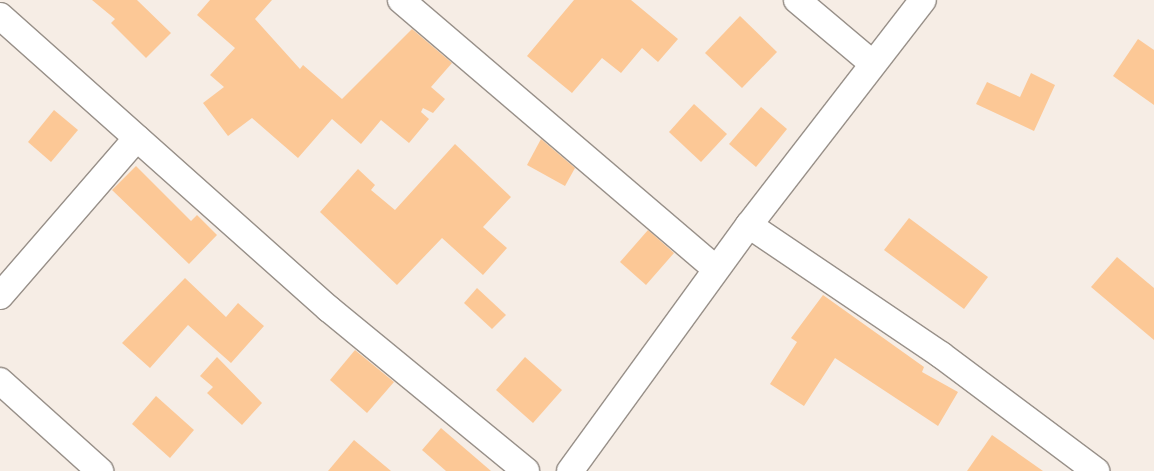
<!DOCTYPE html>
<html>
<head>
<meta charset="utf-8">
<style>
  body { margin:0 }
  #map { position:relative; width:1154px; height:471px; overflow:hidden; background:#f6ede5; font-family:"Space Grotesk",sans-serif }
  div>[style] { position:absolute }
  .building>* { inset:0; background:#fcc896 }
  .roads { filter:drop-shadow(1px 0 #989089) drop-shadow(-1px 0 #989089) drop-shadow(0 1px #989089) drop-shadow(0 -1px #989089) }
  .minor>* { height:26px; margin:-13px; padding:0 13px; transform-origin:13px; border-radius:13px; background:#fff }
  span { translate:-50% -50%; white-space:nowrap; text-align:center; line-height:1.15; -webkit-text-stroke:4px #fff; paint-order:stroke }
</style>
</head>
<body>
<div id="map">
  <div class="building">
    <i style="clip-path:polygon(92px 0,137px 0,171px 33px,146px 58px,111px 23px,115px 19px)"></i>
    <i style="clip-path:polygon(210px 0,272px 0,255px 19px,300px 69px,303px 65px,342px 99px,412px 29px,452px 63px,431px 87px,445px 99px,433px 113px,423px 108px,421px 112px,429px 119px,409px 143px,381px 120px,361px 144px,332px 119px,298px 158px,252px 118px,228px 136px,203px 103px,224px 87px,210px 75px,235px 48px,197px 15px)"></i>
    <i style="clip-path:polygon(574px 0,631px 0,678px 39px,658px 62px,642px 48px,621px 73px,602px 58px,572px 93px,527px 56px)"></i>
    <i style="clip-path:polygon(740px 16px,777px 52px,742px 88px,705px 53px)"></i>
    <i style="clip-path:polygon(1138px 39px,1154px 50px,1154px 105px,1113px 76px)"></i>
    <i style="clip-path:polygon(1031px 73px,1055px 85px,1034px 131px,976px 104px,987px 82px,1020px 97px)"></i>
    <i style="clip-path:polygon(694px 104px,727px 134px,701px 162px,669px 132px)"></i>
    <i style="clip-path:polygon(761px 107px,787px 129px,756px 167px,729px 144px)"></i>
    <i style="clip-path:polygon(54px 110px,78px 130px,51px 162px,28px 142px)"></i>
    <i style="clip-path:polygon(541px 139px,575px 168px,565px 186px,527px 165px)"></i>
    <i style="clip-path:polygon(455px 144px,511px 197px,483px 227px,507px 248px,483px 275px,442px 238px,397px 285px,320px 212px,358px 169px,375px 185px,371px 190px,395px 210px)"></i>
    <i style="clip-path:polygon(136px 166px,191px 221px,197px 215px,217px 235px,189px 264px,112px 190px)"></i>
    <i style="clip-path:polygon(909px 218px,988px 277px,964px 309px,884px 250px)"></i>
    <i style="clip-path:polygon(648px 230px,674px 253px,646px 285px,620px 262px)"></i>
    <i style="clip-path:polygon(1117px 257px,1154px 288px,1154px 340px,1091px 287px)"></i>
    <i style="clip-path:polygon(185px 278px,226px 317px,238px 303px,264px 326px,231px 363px,188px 325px,150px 368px,122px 343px)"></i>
    <i style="clip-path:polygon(477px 288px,506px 315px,492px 329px,464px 303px)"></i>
    <i style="clip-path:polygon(823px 295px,924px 367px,922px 372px,958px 392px,938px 426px,835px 358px,804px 406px,770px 384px,797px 342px,791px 338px)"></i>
    <i style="clip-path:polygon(355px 350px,394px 382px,367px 413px,330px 380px)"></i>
    <i style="clip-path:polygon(217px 357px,262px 403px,242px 425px,207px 393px,213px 387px,200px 376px)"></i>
    <i style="clip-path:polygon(525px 357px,562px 390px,533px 423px,496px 390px)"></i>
    <i style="clip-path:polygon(156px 396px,194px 430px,170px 458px,132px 424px)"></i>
    <i style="clip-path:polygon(441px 428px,491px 471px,446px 471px,422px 450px)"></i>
    <i style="clip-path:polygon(992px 435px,1043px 471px,967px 471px)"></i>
    <i style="clip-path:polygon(354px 440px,391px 471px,328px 471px)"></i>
  </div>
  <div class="roads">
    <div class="minor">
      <i style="left:401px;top:0;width:414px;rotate:40.5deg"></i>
      <i style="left:797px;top:0;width:99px;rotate:40.1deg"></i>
      <i style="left:0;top:16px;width:441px;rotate:41.7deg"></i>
      <i style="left:329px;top:309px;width:255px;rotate:39.4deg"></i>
      <i style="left:749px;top:225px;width:232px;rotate:34.1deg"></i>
      <i style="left:941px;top:355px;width:194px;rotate:36.8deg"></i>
      <i style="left:0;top:296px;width:209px;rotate:-49.1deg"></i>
      <i style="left:0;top:381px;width:135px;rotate:42deg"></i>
      <i style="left:570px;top:471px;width:304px;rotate:-54deg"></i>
      <i style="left:749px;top:225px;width:284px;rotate:-52.3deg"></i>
    </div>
  </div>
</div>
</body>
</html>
